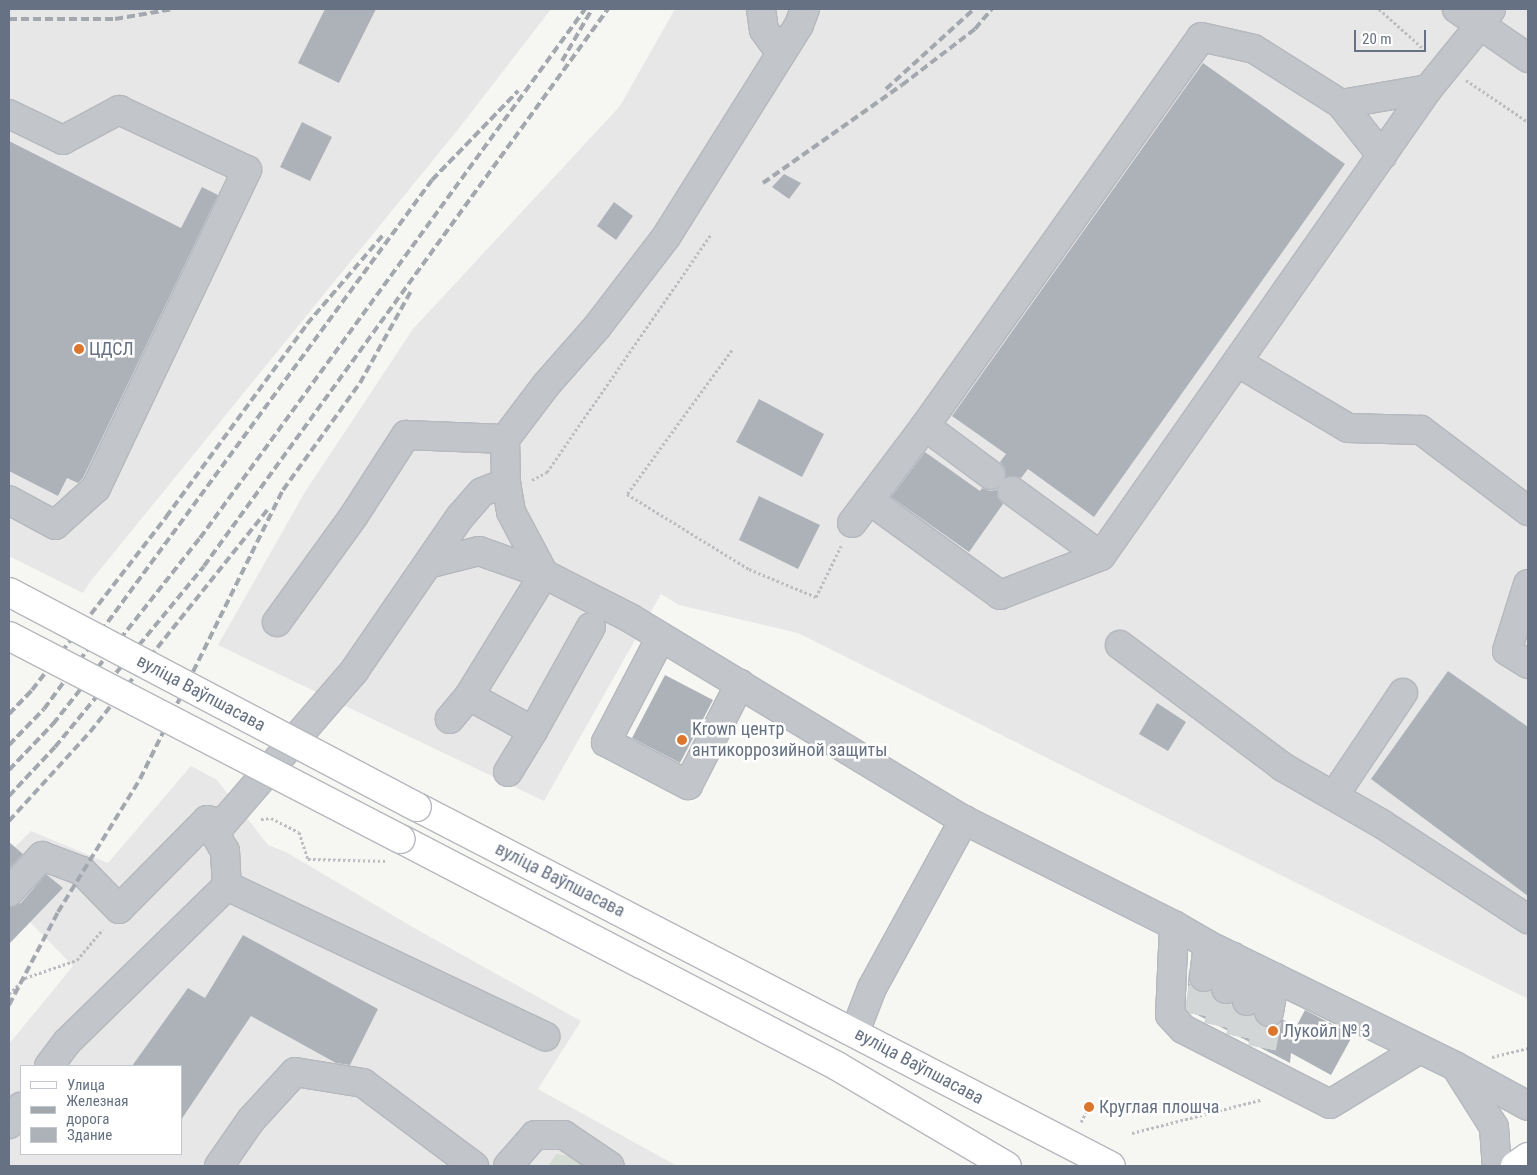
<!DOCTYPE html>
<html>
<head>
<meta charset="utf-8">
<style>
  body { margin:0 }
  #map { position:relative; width:1537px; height:1175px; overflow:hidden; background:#f6f7f3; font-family:"Roboto Condensed",sans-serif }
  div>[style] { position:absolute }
  .built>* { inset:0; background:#e7e7e7 }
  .green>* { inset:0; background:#d6ddd5 }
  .building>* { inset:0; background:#adb2b9 }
  .minor-tunnel>* { height:28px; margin-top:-14px; transform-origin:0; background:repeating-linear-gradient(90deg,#d2d6d7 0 28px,transparent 0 42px) }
  .path>* { height:3px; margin-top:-1.5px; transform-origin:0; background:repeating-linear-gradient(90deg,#bcbdc0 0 2.5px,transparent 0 5px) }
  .roads { filter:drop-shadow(1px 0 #b5b8bd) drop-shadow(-1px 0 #b5b8bd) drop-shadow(0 1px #b5b8bd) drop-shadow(0 -1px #b5b8bd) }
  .minor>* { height:28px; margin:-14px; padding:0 14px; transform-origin:14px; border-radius:14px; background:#c2c5c9 }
  .major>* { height:28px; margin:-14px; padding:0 14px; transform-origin:14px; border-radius:14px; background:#fff }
  .rail>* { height:4px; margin-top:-2px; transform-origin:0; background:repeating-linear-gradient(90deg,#a3a7ae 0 8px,transparent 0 12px) }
  .bridges { filter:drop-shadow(1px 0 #b5b8bd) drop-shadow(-1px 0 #b5b8bd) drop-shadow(0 1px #b5b8bd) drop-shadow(0 -1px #b5b8bd) }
  .major-bridge>* { height:28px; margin:-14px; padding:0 14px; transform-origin:14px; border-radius:14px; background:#fff }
  .dots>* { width:14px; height:14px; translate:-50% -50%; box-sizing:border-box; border:2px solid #fff; border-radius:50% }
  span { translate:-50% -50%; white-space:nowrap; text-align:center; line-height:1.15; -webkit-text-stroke:5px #fff; paint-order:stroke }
  .poi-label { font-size:18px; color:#667183 }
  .left { translate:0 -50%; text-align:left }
  .street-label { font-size:18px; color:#667183 }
  .frame { position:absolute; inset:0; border:10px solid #667183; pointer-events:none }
  .legend { position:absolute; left:20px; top:1065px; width:162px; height:90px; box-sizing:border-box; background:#fff; border:1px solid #c2c6cd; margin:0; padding:6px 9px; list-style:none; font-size:15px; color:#667183 }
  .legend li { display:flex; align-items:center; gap:10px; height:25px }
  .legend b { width:25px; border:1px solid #c2c6cd }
  .scale { position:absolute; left:1354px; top:30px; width:72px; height:22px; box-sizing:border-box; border:2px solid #667183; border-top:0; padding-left:6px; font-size:15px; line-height:18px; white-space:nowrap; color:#667183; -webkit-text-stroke:4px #fff; paint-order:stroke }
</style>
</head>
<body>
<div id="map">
  <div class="built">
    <i style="clip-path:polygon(9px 9px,551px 9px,460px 127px,90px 582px,83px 593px,9px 556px)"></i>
    <i style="clip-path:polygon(675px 9px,1528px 9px,1528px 999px,798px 633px,679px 605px,661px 594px,544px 801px,218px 645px,305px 492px,413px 329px,620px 106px)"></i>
    <i style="clip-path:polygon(evenodd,191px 766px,217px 780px,268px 845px,286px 852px,416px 929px,581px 1021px,538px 1089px,677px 1166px,9px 1166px,9px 1044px,73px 966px,30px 922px,9px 944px,9px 853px,31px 831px,108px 863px,191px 766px,21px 1066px,181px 1066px,181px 1154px,21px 1154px,21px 1066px)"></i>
  </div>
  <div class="green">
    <i style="clip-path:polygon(556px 1154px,574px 1157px,587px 1166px,548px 1166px)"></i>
  </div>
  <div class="building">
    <i style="clip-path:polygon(325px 9px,376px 9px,339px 83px,298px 63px)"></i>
    <i style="clip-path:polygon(1203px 63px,1345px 164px,1094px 517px,1028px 469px,1021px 478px,1014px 476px,1006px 477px,1005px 468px,1000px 462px,1006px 454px,952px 416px)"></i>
    <i style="clip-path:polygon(302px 122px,332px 137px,310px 181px,280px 167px)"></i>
    <i style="clip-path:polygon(9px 141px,181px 228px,202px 187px,218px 195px,83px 478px,78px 483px,67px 478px,58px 496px,9px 471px)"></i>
    <i style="clip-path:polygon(784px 174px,801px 183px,789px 199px,772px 187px)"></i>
    <i style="clip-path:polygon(614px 202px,633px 216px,616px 240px,597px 226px)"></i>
    <i style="clip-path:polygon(759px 399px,824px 434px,802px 477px,736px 442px)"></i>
    <i style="clip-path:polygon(925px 452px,980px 491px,982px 488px,990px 491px,997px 490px,998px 498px,1003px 504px,969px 552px,891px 497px)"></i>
    <i style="clip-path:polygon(759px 496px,820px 525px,798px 569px,739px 540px)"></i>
    <i style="clip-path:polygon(1448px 671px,1528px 727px,1528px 896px,1371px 779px)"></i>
    <i style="clip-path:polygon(665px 675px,713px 700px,680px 763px,632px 738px)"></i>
    <i style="clip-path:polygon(1157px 703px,1186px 722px,1168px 751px,1139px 734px)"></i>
    <i style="clip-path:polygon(9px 842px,23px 854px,9px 869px)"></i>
    <i style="clip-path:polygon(46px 874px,63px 888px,9px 944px,9px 907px,21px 903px)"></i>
    <i style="clip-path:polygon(243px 935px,378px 1009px,350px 1065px,336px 1063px,251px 1016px,181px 1120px,181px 1066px,132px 1066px,188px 988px,205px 998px)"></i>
    <i style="clip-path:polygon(1188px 969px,1189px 983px,1195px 990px,1203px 992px,1211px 991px,1216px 1001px,1223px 1004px,1232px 1003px,1236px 1012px,1243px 1016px,1254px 1014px,1259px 1024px,1266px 1027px,1275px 1026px,1282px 1019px,1296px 1027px,1305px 1010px,1353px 1035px,1331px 1075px,1291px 1053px,1290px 1063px,1188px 1010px)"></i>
  </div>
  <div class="minor-tunnel">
    <i style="left:1198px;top:1015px;width:38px;rotate:-81deg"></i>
    <i style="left:1218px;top:1026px;width:38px;rotate:-78deg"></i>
    <i style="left:1240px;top:1037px;width:37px;rotate:-79deg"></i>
    <i style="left:1262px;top:1048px;width:37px;rotate:-79deg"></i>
  </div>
  <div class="path">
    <i style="left:1379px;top:9px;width:64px;rotate:41.9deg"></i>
    <i style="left:1466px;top:80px;width:75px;rotate:34.1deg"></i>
    <i style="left:732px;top:350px;width:178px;rotate:126.1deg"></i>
    <i style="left:627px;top:494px;width:143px;rotate:31.6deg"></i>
    <i style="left:749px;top:569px;width:73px;rotate:22.7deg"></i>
    <i style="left:816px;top:597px;width:57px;rotate:-63.9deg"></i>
    <i style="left:532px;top:480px;width:17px;rotate:-28deg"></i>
    <i style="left:547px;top:472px;width:290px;rotate:-55.4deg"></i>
    <i style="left:261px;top:819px;width:10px;rotate:-6deg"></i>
    <i style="left:271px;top:818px;width:31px;rotate:27deg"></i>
    <i style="left:299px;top:832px;width:28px;rotate:72deg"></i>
    <i style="left:308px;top:859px;width:77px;rotate:1.5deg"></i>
    <i style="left:9px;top:994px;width:23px;rotate:-45deg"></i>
    <i style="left:25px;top:978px;width:55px;rotate:-19.1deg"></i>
    <i style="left:77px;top:960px;width:40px;rotate:-50deg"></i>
    <i style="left:1492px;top:1057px;width:37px;rotate:-14deg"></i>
    <i style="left:1081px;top:1122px;width:17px;rotate:-62deg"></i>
    <i style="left:1132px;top:1133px;width:135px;rotate:-14.5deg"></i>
  </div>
  <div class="roads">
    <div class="minor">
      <i style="left:761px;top:9px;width:21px;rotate:82deg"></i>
      <i style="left:764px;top:30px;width:29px;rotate:54deg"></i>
      <i style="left:805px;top:9px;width:17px;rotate:111deg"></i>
      <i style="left:799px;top:25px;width:250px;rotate:122.1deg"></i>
      <i style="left:666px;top:237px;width:113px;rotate:127.5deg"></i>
      <i style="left:597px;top:327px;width:77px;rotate:131.3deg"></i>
      <i style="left:546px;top:385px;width:68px;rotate:127.2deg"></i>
      <i style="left:505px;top:439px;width:44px;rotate:88.7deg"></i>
      <i style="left:506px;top:483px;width:29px;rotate:80deg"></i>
      <i style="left:511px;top:512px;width:70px;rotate:62deg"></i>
      <i style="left:544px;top:574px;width:97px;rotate:27.1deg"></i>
      <i style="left:630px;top:618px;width:390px;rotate:31.2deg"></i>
      <i style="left:1457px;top:9px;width:86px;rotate:34.6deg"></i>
      <i style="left:1341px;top:104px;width:66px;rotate:51.7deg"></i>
      <i style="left:9px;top:114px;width:60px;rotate:25.7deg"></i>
      <i style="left:63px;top:140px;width:64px;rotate:-28.2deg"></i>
      <i style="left:119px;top:110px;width:141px;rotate:25.1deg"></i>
      <i style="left:247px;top:170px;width:352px;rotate:115.4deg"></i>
      <i style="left:96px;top:488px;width:55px;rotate:137.9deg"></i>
      <i style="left:55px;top:525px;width:52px;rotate:-151.5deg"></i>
      <i style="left:1237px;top:362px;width:129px;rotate:30.7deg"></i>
      <i style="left:1348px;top:428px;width:73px;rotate:1.6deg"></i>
      <i style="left:1421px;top:430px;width:134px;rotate:37.1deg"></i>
      <i style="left:925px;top:426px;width:82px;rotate:36.6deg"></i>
      <i style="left:1012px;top:491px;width:110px;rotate:36.1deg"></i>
      <i style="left:869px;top:500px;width:162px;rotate:35.9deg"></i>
      <i style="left:1000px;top:595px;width:108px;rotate:-21.1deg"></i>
      <i style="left:1101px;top:556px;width:570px;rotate:-55deg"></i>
      <i style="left:1428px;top:89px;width:84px;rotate:-50.8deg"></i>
      <i style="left:1481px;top:24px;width:18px;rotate:-56deg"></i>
      <i style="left:852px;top:523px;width:121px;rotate:-53deg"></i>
      <i style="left:925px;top:426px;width:477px;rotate:-54.6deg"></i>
      <i style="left:1201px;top:37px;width:54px;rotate:12.8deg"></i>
      <i style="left:1254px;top:49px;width:103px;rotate:32.3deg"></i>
      <i style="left:1341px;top:104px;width:88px;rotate:-9.8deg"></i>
      <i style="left:428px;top:564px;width:53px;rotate:-14.3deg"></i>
      <i style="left:479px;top:551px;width:69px;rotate:19.5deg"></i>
      <i style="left:544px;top:574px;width:143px;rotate:121.6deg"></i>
      <i style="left:469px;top:696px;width:30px;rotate:130deg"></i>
      <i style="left:1528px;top:584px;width:70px;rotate:107.4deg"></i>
      <i style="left:1507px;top:651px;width:25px;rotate:32deg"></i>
      <i style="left:277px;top:622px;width:130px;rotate:-54.1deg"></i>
      <i style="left:353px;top:517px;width:98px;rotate:-57.1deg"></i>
      <i style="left:406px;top:435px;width:99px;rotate:2.3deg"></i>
      <i style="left:661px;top:637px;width:119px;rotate:117.6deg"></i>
      <i style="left:606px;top:742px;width:93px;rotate:27.7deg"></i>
      <i style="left:688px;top:785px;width:114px;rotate:-62.8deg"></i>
      <i style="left:1120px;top:645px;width:204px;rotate:36.8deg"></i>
      <i style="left:1283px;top:767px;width:114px;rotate:29.9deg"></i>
      <i style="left:1382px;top:824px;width:174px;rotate:33.1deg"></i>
      <i style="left:469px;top:696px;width:73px;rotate:28.7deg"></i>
      <i style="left:533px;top:731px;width:119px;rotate:-60.9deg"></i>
      <i style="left:508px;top:772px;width:48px;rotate:-58.6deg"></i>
      <i style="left:1334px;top:796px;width:124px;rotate:-56.2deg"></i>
      <i style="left:207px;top:820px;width:36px;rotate:60deg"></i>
      <i style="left:225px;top:851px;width:35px;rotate:87deg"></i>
      <i style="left:227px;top:886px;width:352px;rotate:25.3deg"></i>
      <i style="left:9px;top:892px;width:49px;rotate:-47.5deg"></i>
      <i style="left:42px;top:856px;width:43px;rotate:20.6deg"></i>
      <i style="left:82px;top:871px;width:53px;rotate:45.8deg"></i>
      <i style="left:119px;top:909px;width:125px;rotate:-45.3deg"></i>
      <i style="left:207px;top:820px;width:16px;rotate:11deg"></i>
      <i style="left:223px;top:823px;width:201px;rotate:-49.2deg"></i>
      <i style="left:354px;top:671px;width:187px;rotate:-55.5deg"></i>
      <i style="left:460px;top:517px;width:33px;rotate:-49deg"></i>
      <i style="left:482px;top:492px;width:26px;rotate:-21deg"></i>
      <i style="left:1174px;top:925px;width:90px;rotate:92.5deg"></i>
      <i style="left:1170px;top:1015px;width:19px;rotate:47deg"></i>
      <i style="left:1183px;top:1029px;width:165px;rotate:27deg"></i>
      <i style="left:1330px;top:1104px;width:105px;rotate:-31.4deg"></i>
      <i style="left:1204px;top:977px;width:32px;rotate:-83deg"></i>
      <i style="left:1226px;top:989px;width:33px;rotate:-78deg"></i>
      <i style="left:1247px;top:1001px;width:34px;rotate:-76deg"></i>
      <i style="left:1269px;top:1012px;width:35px;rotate:-80deg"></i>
      <i style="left:855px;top:1032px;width:47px;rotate:-68.9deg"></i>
      <i style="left:872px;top:988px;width:192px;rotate:-61.3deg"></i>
      <i style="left:964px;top:820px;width:235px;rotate:26.6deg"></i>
      <i style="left:1174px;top:925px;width:39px;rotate:30deg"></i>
      <i style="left:1208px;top:945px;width:275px;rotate:26.1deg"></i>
      <i style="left:1455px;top:1066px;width:83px;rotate:28.7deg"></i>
      <i style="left:49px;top:1066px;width:30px;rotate:-53deg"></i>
      <i style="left:67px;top:1042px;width:223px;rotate:-44.3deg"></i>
      <i style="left:1456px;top:1067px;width:71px;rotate:57.7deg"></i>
      <i style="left:1494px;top:1127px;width:39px;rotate:86deg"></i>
      <i style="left:9px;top:1124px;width:21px;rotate:-55deg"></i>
      <i style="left:219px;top:1166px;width:56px;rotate:-55.2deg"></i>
      <i style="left:251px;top:1120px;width:65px;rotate:-47.5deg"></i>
      <i style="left:295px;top:1072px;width:69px;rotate:9.2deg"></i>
      <i style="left:363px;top:1083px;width:139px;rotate:36.8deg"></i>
      <i style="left:508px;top:1166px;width:41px;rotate:-48.9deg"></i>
      <i style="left:535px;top:1135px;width:29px"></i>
      <i style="left:564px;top:1135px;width:55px;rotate:34deg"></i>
    </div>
    <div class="major">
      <i style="left:417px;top:807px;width:781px;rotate:27.35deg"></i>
      <i style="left:401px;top:839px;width:492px;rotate:27.5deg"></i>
      <i style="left:837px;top:1066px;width:197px;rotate:30.5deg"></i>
      <i style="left:1515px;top:1166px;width:16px;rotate:-35deg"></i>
    </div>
  </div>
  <div class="rail">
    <i style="left:9px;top:19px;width:106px"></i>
    <i style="left:115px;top:19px;width:59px;rotate:-9.8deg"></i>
    <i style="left:562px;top:61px;width:58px;rotate:-59.9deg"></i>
    <i style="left:886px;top:89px;width:119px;rotate:-42.3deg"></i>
    <i style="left:763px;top:183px;width:170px;rotate:-35.2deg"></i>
    <i style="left:902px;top:85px;width:92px;rotate:-37.5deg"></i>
    <i style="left:975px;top:29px;width:26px;rotate:-50deg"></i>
    <i style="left:9px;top:714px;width:33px;rotate:-46deg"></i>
    <i style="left:32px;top:690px;width:219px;rotate:-52.2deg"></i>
    <i style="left:166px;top:517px;width:239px;rotate:-53.8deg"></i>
    <i style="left:307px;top:324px;width:118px;rotate:-49.5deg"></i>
    <i style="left:9px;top:745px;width:50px;rotate:-45.8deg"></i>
    <i style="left:44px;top:709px;width:656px;rotate:-53.74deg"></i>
    <i style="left:432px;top:180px;width:124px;rotate:-46deg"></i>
    <i style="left:9px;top:770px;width:64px;rotate:-46.3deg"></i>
    <i style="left:53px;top:724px;width:237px;rotate:-51.7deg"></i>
    <i style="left:200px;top:538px;width:654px;rotate:-53.95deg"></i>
    <i style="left:9px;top:796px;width:67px;rotate:-46.8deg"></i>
    <i style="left:55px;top:747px;width:234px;rotate:-50.5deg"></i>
    <i style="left:204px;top:566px;width:688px;rotate:-54.05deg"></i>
    <i style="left:9px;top:821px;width:120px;rotate:-47.7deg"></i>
    <i style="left:90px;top:732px;width:287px;rotate:-51.4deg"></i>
    <i style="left:9px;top:1005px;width:105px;rotate:-62.2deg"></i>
    <i style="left:58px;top:912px;width:156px;rotate:-58.3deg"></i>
    <i style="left:140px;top:779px;width:322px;rotate:-63.7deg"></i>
    <i style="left:283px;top:490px;width:132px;rotate:-54.3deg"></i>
    <i style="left:360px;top:383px;width:107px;rotate:-61deg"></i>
  </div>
  <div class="bridges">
    <div class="major-bridge">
      <i style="left:9px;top:592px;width:461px;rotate:27.8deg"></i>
      <i style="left:9px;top:636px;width:441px;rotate:27.4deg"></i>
    </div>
  </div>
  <div class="dots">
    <i style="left:79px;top:349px;background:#dd762d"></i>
    <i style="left:682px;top:740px;background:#dd762d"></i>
    <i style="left:1273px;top:1031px;background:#dd762d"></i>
    <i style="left:1089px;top:1107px;background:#dd762d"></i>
  </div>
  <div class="poi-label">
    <span class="left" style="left:89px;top:349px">ЦДСЛ</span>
    <span class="left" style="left:692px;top:740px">Krown центр<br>антикоррозийной защиты</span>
    <span class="left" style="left:1283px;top:1031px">Лукойл № 3</span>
    <span class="left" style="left:1099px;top:1107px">Круглая плошча</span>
  </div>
  <div class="street-label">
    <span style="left:201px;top:693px;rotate:28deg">вуліца Ваўпшасава</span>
    <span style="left:560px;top:880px;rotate:27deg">вуліца Ваўпшасава</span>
    <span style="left:919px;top:1066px;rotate:28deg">вуліца Ваўпшасава</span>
  </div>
  <div class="frame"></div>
  <ul class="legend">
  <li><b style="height:6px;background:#fff"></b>Улица</li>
  <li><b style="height:6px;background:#a3a7ae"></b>Железная дорога</li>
  <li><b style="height:14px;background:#adb2b9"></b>Здание</li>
  </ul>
  <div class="scale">20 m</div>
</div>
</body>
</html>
